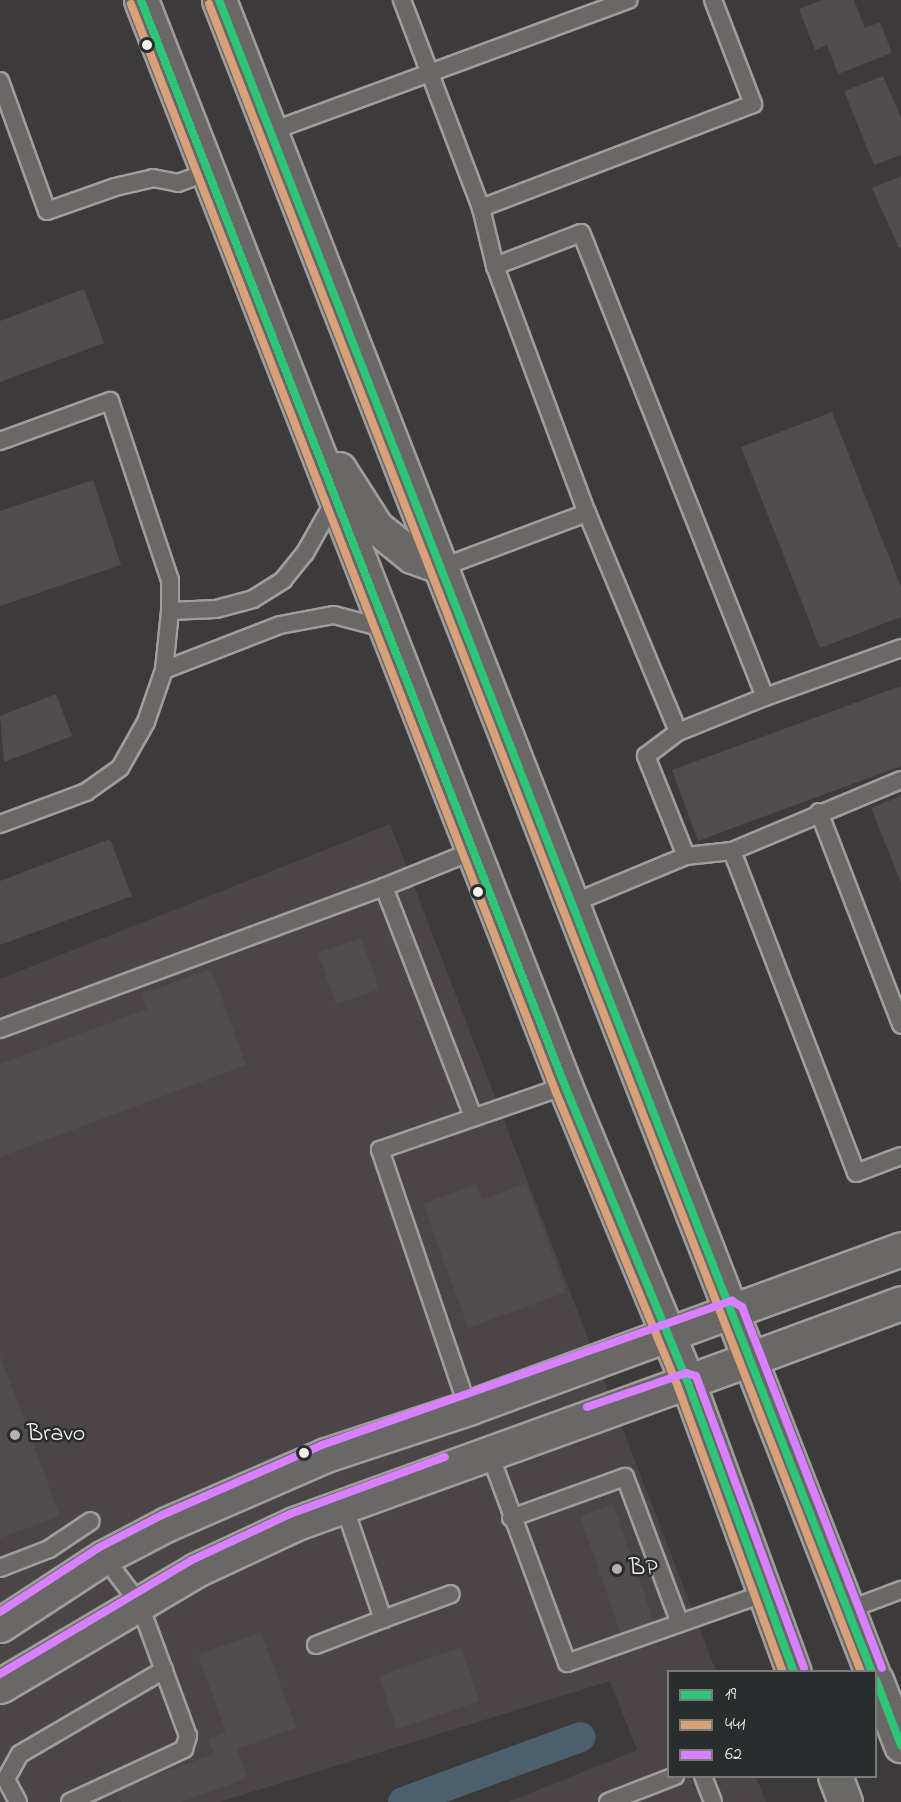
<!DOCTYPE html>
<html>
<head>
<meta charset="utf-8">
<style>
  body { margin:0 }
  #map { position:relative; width:901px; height:1802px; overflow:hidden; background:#3c3a3b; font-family:"Indie Flower",sans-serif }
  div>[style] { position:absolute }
  .built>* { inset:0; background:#4b4548 }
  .canal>* { height:30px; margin:-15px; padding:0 15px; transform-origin:15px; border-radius:15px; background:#4b5f6c }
  .building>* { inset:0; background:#514d4f }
  .roads { filter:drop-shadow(2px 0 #9f9e9c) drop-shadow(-2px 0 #9f9e9c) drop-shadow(0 2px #9f9e9c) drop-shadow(0 -2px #9f9e9c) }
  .lane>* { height:16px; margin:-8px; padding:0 8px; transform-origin:8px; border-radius:8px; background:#696866 }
  .street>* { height:33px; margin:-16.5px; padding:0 16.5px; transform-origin:16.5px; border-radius:16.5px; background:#696866 }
  .secondary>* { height:33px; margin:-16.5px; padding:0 16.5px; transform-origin:16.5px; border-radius:16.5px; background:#696866 }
  .primary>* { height:33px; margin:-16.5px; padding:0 16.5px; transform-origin:16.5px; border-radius:16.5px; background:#696866 }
  .bus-1>* { height:8px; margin:-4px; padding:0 4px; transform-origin:4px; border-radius:4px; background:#2dc577 }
  .bus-2>* { height:8px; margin:-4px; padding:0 4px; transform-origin:4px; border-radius:4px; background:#d9a179 }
  .bus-3>* { height:8px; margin:-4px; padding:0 4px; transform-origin:4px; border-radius:4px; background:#d880ff }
  .dots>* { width:16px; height:16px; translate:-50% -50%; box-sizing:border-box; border:3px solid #2a2d2e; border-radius:50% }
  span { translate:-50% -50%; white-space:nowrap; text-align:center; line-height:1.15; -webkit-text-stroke:5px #2a2d2e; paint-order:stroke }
  .poi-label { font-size:24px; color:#f4f1e8 }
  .left { translate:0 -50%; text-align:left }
  .legend { position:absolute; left:667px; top:1670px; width:210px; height:108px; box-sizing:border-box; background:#2a2d2e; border:2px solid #7b7b78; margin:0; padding:8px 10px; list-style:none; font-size:18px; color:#f4f1e8 }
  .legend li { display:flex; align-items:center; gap:12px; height:30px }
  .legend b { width:30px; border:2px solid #7b7b78 }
</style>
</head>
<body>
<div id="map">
  <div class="built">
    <i style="clip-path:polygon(390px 824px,716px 1671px,668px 1672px,668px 1776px,756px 1777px,766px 1802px,508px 1802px,637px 1750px,610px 1681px,219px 1802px,0 1802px,0 979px)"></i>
  </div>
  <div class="canal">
    <i style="left:403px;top:1802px;width:189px;rotate:-20.1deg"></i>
  </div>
  <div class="building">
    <i style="clip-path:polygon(822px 0,854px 0,865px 28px,880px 22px,892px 53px,838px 74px,827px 45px,815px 50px,799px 9px)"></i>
    <i style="clip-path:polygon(883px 76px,901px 118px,901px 155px,874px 165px,844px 91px)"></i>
    <i style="clip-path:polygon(901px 176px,901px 247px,899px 248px,872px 188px)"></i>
    <i style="clip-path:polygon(84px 289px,104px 343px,0 382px,0 321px)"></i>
    <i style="clip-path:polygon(832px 412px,901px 587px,901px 617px,820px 648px,741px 447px)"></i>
    <i style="clip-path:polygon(93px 480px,121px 565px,0 606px,0 511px)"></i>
    <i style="clip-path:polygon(901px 686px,901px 766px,698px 841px,672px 770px)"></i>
    <i style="clip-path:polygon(56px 694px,72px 736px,4px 762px,0 716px)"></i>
    <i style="clip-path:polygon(901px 796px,901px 883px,871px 808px)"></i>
    <i style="clip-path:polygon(110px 839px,132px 896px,0 945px,0 881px)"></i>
    <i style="clip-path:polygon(361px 938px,379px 989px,336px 1004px,318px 953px)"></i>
    <i style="clip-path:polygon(211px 969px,246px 1065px,0 1157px,0 1064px,147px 1009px,142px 994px)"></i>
    <i style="clip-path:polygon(526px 1183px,566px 1292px,468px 1328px,423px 1204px,476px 1184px,482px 1200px)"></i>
    <i style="clip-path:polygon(0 1355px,60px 1516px,0 1538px)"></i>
    <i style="clip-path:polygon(613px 1504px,654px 1623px,621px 1634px,580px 1516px)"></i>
    <i style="clip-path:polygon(261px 1632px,296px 1728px,237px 1749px,247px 1778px,181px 1802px,121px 1802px,117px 1789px,214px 1754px,208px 1739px,226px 1732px,198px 1655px)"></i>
    <i style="clip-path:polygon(461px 1647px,479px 1701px,397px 1729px,379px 1676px)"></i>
  </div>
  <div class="roads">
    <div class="lane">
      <i style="left:402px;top:0;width:222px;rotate:69.2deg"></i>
      <i style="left:481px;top:208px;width:291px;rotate:-20.9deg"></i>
      <i style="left:753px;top:104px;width:111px;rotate:-111deg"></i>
      <i style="left:0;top:81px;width:138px;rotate:70.1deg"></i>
      <i style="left:47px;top:211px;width:72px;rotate:-19.4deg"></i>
      <i style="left:115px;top:187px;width:39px;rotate:-13deg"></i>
      <i style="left:153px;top:178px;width:25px;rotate:11deg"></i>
      <i style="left:178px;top:183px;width:32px;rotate:-20deg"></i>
      <i style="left:272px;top:131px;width:380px;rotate:-20.2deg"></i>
      <i style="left:481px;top:208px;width:60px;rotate:76.4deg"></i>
      <i style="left:0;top:441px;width:117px;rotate:-20deg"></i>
      <i style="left:110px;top:401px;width:189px;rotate:71.5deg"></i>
      <i style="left:170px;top:580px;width:31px;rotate:90deg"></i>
      <i style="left:170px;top:611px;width:59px;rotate:95.8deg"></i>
      <i style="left:164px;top:670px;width:55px;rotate:109.1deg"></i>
      <i style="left:146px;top:722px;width:53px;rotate:119.5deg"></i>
      <i style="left:120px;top:768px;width:42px;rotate:144.8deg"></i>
      <i style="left:86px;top:792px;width:92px;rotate:159.6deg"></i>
      <i style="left:443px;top:567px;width:154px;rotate:-20.6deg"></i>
      <i style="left:587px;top:513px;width:237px;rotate:67.4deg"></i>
      <i style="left:678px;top:732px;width:94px;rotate:-21.9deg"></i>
      <i style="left:765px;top:697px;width:499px;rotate:-111.6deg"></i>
      <i style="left:581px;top:233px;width:92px;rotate:159deg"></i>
      <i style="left:495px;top:266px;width:264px;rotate:69.6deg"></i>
      <i style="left:170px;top:611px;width:46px;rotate:-2.5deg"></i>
      <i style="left:216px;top:609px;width:38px;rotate:-15deg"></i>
      <i style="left:253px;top:599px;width:36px;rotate:-32deg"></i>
      <i style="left:283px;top:580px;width:35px;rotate:-51deg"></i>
      <i style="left:305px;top:553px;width:61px;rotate:-60.5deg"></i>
      <i style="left:164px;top:670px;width:124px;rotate:-21.2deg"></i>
      <i style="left:280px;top:625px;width:55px;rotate:-10.5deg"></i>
      <i style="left:334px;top:615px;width:55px;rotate:14.8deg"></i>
      <i style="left:765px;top:697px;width:145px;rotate:-19.8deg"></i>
      <i style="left:819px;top:812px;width:228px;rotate:68.9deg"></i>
      <i style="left:732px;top:851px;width:345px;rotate:68.9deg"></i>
      <i style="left:856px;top:1173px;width:48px;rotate:-20.7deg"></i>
      <i style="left:686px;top:856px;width:46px;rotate:-6.2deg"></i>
      <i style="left:732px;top:851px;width:183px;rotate:-22.8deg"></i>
      <i style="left:384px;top:887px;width:96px;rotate:-22deg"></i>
      <i style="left:573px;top:903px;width:122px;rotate:-22.6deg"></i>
      <i style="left:686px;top:856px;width:108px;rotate:-111.8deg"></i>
      <i style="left:646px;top:756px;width:40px;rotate:-37deg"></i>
      <i style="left:0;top:1029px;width:409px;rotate:-20.3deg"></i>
      <i style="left:384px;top:887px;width:247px;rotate:68.8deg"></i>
      <i style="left:468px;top:1408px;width:273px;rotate:-108.8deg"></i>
      <i style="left:380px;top:1150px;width:196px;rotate:-19.1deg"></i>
      <i style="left:489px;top:1452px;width:225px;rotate:69.7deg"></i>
      <i style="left:567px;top:1663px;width:208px;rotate:-19.4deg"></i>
      <i style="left:344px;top:1506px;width:120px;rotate:71deg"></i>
      <i style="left:383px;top:1619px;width:72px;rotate:-20.2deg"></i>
      <i style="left:511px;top:1518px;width:121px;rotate:-19.8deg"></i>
      <i style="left:625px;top:1477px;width:156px;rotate:69.4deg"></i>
      <i style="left:0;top:1568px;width:53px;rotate:-21.2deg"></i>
      <i style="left:49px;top:1549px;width:50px;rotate:-33.7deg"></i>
      <i style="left:848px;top:1610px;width:57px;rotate:-20.7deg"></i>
      <i style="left:316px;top:1645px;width:72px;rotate:-21.2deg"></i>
      <i style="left:703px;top:1776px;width:28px;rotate:69deg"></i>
      <i style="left:18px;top:1802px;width:26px;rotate:-118deg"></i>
      <i style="left:6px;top:1779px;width:29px;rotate:-61deg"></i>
      <i style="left:20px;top:1754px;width:167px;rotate:-30.3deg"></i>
      <i style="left:70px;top:1802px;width:126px;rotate:-24.9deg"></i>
      <i style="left:184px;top:1749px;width:14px;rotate:-73deg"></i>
      <i style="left:188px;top:1736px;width:142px;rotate:-110.2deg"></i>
      <i style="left:139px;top:1603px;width:58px;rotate:-127.3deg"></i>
      <i style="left:608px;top:1802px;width:72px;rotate:-21.2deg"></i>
    </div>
    <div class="street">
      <i style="left:732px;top:1311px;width:180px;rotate:-20.1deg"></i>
      <i style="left:750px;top:1359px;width:161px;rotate:-20.3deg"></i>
    </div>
    <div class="secondary">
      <i style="left:0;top:1625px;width:124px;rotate:-33.2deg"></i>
      <i style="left:104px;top:1557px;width:71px;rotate:-27.6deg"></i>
      <i style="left:167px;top:1524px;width:173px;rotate:-23.5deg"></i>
      <i style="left:326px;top:1455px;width:150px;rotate:-18.3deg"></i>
      <i style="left:468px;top:1408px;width:281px;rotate:-20.2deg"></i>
      <i style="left:0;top:1686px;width:228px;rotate:-30.6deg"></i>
      <i style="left:196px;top:1570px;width:108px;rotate:-25.1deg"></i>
      <i style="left:294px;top:1524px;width:485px;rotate:-19.9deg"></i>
    </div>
    <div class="primary">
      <i style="left:141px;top:0;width:1166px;rotate:68.67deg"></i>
      <i style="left:565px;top:1086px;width:321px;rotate:67.5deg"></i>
      <i style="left:688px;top:1383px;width:308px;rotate:69.9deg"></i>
      <i style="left:219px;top:0;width:1795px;rotate:68.67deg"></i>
      <i style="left:339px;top:469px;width:69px;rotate:57.5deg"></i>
      <i style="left:376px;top:527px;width:46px;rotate:38.9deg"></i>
      <i style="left:412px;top:556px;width:33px;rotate:20deg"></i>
      <i style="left:876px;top:1680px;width:70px;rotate:69deg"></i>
      <i style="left:835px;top:1776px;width:28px;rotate:69deg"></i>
    </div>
  </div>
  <div class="bus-1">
    <i style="left:141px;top:0;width:1166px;rotate:68.67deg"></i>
    <i style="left:565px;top:1086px;width:321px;rotate:67.5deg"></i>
    <i style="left:688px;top:1383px;width:308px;rotate:69.9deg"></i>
    <i style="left:219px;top:0;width:1795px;rotate:68.67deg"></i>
    <i style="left:876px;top:1680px;width:70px;rotate:69deg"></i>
  </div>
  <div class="bus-2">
    <i style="left:131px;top:4px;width:1166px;rotate:68.67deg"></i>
    <i style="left:555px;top:1090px;width:321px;rotate:67.5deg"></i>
    <i style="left:678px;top:1387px;width:304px;rotate:69.8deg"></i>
    <i style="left:209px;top:4px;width:1791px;rotate:68.65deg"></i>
  </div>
  <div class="bus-3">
    <i style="left:587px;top:1407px;width:105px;rotate:-19deg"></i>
    <i style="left:686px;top:1373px;width:10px;rotate:17deg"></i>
    <i style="left:696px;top:1376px;width:311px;rotate:69.7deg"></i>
    <i style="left:0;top:1612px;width:117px;rotate:-33.1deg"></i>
    <i style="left:98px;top:1548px;width:72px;rotate:-27.3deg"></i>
    <i style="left:162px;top:1515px;width:175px;rotate:-23.6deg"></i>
    <i style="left:322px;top:1445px;width:435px;rotate:-19.4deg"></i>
    <i style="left:732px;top:1301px;width:12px;rotate:31deg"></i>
    <i style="left:742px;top:1307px;width:387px;rotate:68.8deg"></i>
    <i style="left:0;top:1674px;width:223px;rotate:-30.7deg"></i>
    <i style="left:192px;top:1560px;width:108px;rotate:-25.1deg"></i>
    <i style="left:290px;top:1514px;width:165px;rotate:-20.2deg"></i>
  </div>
  <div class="dots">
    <i style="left:147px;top:45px;background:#f4f1e8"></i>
    <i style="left:478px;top:892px;background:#f4f1e8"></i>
    <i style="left:15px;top:1435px;background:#b4b1ab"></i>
    <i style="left:304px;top:1453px;background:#f4f1e8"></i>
    <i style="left:617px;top:1569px;background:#b4b1ab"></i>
  </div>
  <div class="poi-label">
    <span class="left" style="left:27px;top:1435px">Bravo</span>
    <span class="left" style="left:629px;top:1569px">BP</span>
  </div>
  <ul class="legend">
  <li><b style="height:8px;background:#2dc577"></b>19</li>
  <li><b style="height:8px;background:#d9a179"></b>441</li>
  <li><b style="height:8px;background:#d880ff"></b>62</li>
  </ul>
</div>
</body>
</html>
